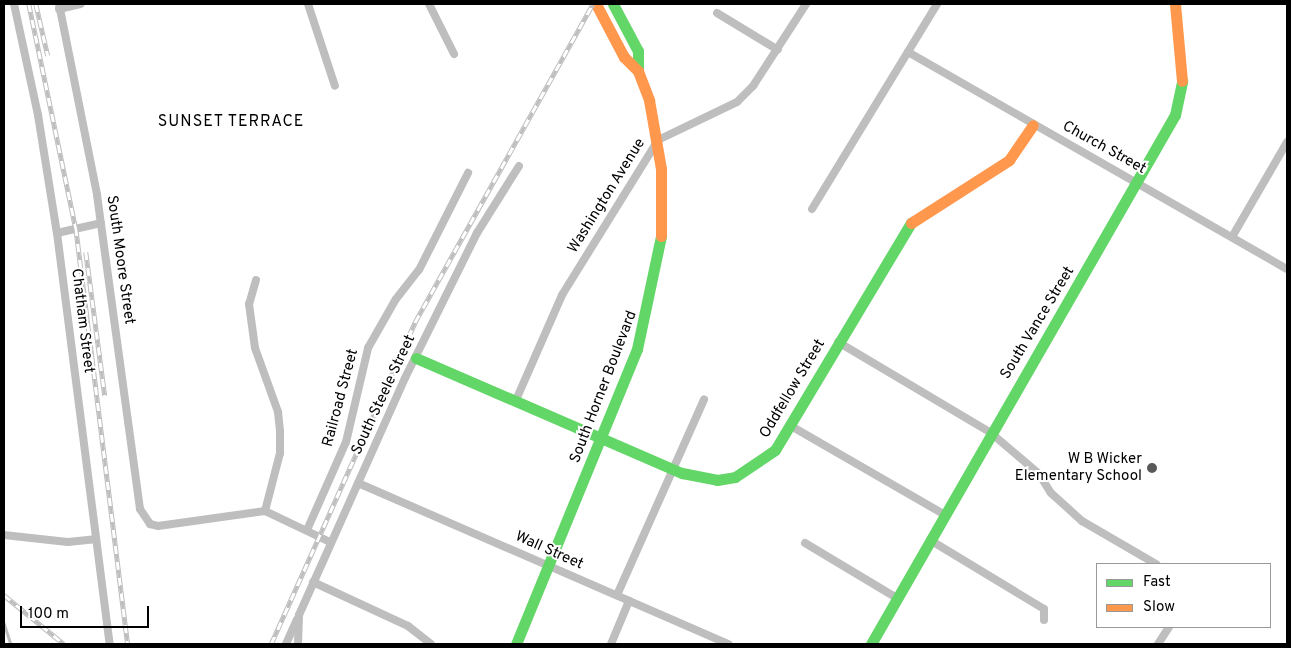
<!DOCTYPE html>
<html>
<head>
<meta charset="utf-8">
<style>
  body { margin:0 }
  #map { position:relative; width:1291px; height:648px; overflow:hidden; background:#fff; font-family:Overpass,sans-serif }
  div>[style] { position:absolute }
  .stream>* { height:2.5px; margin:-1.25px; padding:0 1.25px; transform-origin:1.25px; border-radius:1.25px; background:#bebebe }
  .street>* { height:8px; margin:-4px; padding:0 4px; transform-origin:4px; border-radius:4px; background:#bebebe }
  .fast>* { height:11px; margin:-5.5px; padding:0 5.5px; transform-origin:5.5px; border-radius:5.5px; background:#63d668 }
  .slow>* { height:11px; margin:-5.5px; padding:0 5.5px; transform-origin:5.5px; border-radius:5.5px; background:#ff974d }
  .rail>* { height:4.5px; margin-top:-2.25px; transform-origin:0; background:repeating-linear-gradient(90deg,#fff 0 8px,#bebebe 0 16px); box-sizing:border-box; border-block:1px solid #bebebe }
  .dots>* { width:14px; height:14px; translate:-50% -50%; box-sizing:border-box; border:2px solid #fff; border-radius:50% }
  span { translate:-50% -50%; white-space:nowrap; text-align:center; line-height:1.15; -webkit-text-stroke:4px #fff; paint-order:stroke }
  .street-label { font-size:15px; color:#000 }
  .poi-label { font-size:15px; color:#000 }
  .right { translate:-100% -50%; text-align:right }
  .neighbourhood-label { font-size:16px; color:#000; letter-spacing:1px }
  .frame { position:absolute; inset:0; border:5px solid #000; pointer-events:none }
  .legend { position:absolute; left:1096px; top:563px; width:175px; height:65px; box-sizing:border-box; background:#fff; border:1px solid #999; margin:0; padding:6px 9px; list-style:none; font-size:15px; color:#000 }
  .legend li { display:flex; align-items:center; gap:10px; height:25px }
  .legend b { width:25px; border:1px solid #999 }
  .scale { position:absolute; left:20px; top:606px; width:129px; height:22px; box-sizing:border-box; border:2px solid #000; border-top:0; padding-left:6px; font-size:15px; line-height:18px; white-space:nowrap; color:#000; -webkit-text-stroke:4px #fff; paint-order:stroke }
</style>
</head>
<body>
<div id="map">
  <div class="stream">
    <i style="left:4px;top:623px;width:22px;rotate:72deg"></i>
  </div>
  <div class="street">
    <i style="left:14px;top:4px;width:114px;rotate:77.8deg"></i>
    <i style="left:38px;top:115px;width:120px;rotate:80.9deg"></i>
    <i style="left:57px;top:233px;width:414px;rotate:82.7deg"></i>
    <i style="left:59px;top:4px;width:195px;rotate:78.7deg"></i>
    <i style="left:97px;top:195px;width:317px;rotate:82.2deg"></i>
    <i style="left:140px;top:509px;width:18px;rotate:56deg"></i>
    <i style="left:150px;top:524px;width:8px;rotate:14deg"></i>
    <i style="left:158px;top:526px;width:108px;rotate:-8deg"></i>
    <i style="left:265px;top:511px;width:72px;rotate:25.5deg"></i>
    <i style="left:308px;top:4px;width:86px;rotate:71.8deg"></i>
    <i style="left:429px;top:4px;width:56px;rotate:63.4deg"></i>
    <i style="left:59px;top:9px;width:22px;rotate:-13deg"></i>
    <i style="left:717px;top:13px;width:71px;rotate:31.2deg"></i>
    <i style="left:908px;top:52px;width:437px;rotate:29.8deg"></i>
    <i style="left:812px;top:209px;width:240px;rotate:-58.6deg"></i>
    <i style="left:57px;top:233px;width:45px;rotate:-12.8deg"></i>
    <i style="left:1232px;top:237px;width:110px;rotate:-59.9deg"></i>
    <i style="left:256px;top:280px;width:25px;rotate:106deg"></i>
    <i style="left:249px;top:304px;width:44px;rotate:82.2deg"></i>
    <i style="left:255px;top:348px;width:68px;rotate:70.2deg"></i>
    <i style="left:278px;top:412px;width:19px;rotate:84deg"></i>
    <i style="left:280px;top:431px;width:22px;rotate:90deg"></i>
    <i style="left:280px;top:453px;width:60px;rotate:104.5deg"></i>
    <i style="left:838px;top:342px;width:178px;rotate:30.7deg"></i>
    <i style="left:991px;top:433px;width:63px;rotate:40.5deg"></i>
    <i style="left:1039px;top:474px;width:22px;rotate:58deg"></i>
    <i style="left:1051px;top:493px;width:42px;rotate:42.1deg"></i>
    <i style="left:1082px;top:521px;width:86px;rotate:30.2deg"></i>
    <i style="left:516px;top:400px;width:115px;rotate:-66.3deg"></i>
    <i style="left:562px;top:295px;width:182px;rotate:-58.2deg"></i>
    <i style="left:658px;top:140px;width:88px;rotate:-25.7deg"></i>
    <i style="left:737px;top:102px;width:23px;rotate:-45deg"></i>
    <i style="left:753px;top:86px;width:98px;rotate:-57.1deg"></i>
    <i style="left:791px;top:426px;width:178px;rotate:30deg"></i>
    <i style="left:358px;top:483px;width:404px;rotate:23.5deg"></i>
    <i style="left:307px;top:530px;width:96px;rotate:-66.1deg"></i>
    <i style="left:346px;top:442px;width:97px;rotate:-76.8deg"></i>
    <i style="left:368px;top:348px;width:56px;rotate:-60.3deg"></i>
    <i style="left:396px;top:299px;width:37px;rotate:-52deg"></i>
    <i style="left:419px;top:270px;width:109px;rotate:-63.2deg"></i>
    <i style="left:4px;top:535px;width:64px;rotate:6.2deg"></i>
    <i style="left:68px;top:542px;width:27px;rotate:-6deg"></i>
    <i style="left:930px;top:540px;width:133px;rotate:31.2deg"></i>
    <i style="left:1044px;top:609px;width:11px;rotate:90deg"></i>
    <i style="left:805px;top:543px;width:107px;rotate:30.9deg"></i>
    <i style="left:313px;top:582px;width:105px;rotate:24.9deg"></i>
    <i style="left:408px;top:626px;width:29px;rotate:38deg"></i>
    <i style="left:617px;top:595px;width:214px;rotate:-66deg"></i>
    <i style="left:286px;top:644px;width:27px;rotate:-66deg"></i>
    <i style="left:298px;top:644px;width:29px;rotate:-88deg"></i>
    <i style="left:299px;top:615px;width:260px;rotate:-65.9deg"></i>
    <i style="left:405px;top:378px;width:162px;rotate:-63.6deg"></i>
    <i style="left:477px;top:233px;width:79px;rotate:-57.9deg"></i>
    <i style="left:611px;top:644px;width:47px;rotate:-67.3deg"></i>
    <i style="left:1158px;top:644px;width:20px;rotate:-57deg"></i>
  </div>
  <div class="fast">
    <i style="left:613px;top:4px;width:53px;rotate:62deg"></i>
    <i style="left:638px;top:51px;width:20px;rotate:90deg"></i>
    <i style="left:416px;top:358px;width:290px;rotate:23.4deg"></i>
    <i style="left:682px;top:473px;width:36px;rotate:11deg"></i>
    <i style="left:717px;top:480px;width:18px;rotate:-9deg"></i>
    <i style="left:735px;top:477px;width:48px;rotate:-34deg"></i>
    <i style="left:775px;top:450px;width:265px;rotate:-59.1deg"></i>
    <i style="left:516px;top:644px;width:319px;rotate:-67.7deg"></i>
    <i style="left:637px;top:349px;width:116px;rotate:-78deg"></i>
    <i style="left:871px;top:644px;width:610px;rotate:-60.12deg"></i>
    <i style="left:1175px;top:115px;width:35px;rotate:-78deg"></i>
  </div>
  <div class="slow">
    <i style="left:596px;top:4px;width:60px;rotate:62.2deg"></i>
    <i style="left:624px;top:57px;width:20px;rotate:45deg"></i>
    <i style="left:638px;top:71px;width:31px;rotate:69deg"></i>
    <i style="left:649px;top:100px;width:70px;rotate:80.1deg"></i>
    <i style="left:661px;top:169px;width:67px;rotate:90deg"></i>
    <i style="left:1175px;top:4px;width:77px;rotate:84.8deg"></i>
    <i style="left:911px;top:223px;width:117px;rotate:-32.7deg"></i>
    <i style="left:1009px;top:160px;width:42px;rotate:-55.6deg"></i>
  </div>
  <div class="rail">
    <i style="left:29px;top:4px;width:229px;rotate:78.2deg"></i>
    <i style="left:76px;top:228px;width:419px;rotate:82.9deg"></i>
    <i style="left:36px;top:4px;width:53px;rotate:77deg"></i>
    <i style="left:86px;top:252px;width:145px;rotate:82.5deg"></i>
    <i style="left:4px;top:595px;width:77px;rotate:39.2deg"></i>
    <i style="left:271px;top:644px;width:353px;rotate:-65.9deg"></i>
    <i style="left:415px;top:322px;width:364px;rotate:-60.8deg"></i>
  </div>
  <div class="dots">
    <i style="left:1152px;top:468px;background:#595959"></i>
  </div>
  <div class="street-label">
    <span style="left:1104px;top:148px;rotate:29deg">Church Street</span>
    <span style="left:607px;top:196px;rotate:-58deg">Washington Avenue</span>
    <span style="left:120px;top:260px;rotate:82deg">South Moore Street</span>
    <span style="left:82px;top:321px;rotate:83deg">Chatham Street</span>
    <span style="left:1038px;top:323px;rotate:-59deg">South Vance Street</span>
    <span style="left:604px;top:387px;rotate:-69deg">South Horner Boulevard</span>
    <span style="left:793px;top:389px;rotate:-59deg">Oddfellow Street</span>
    <span style="left:384px;top:395px;rotate:-65deg">South Steele Street</span>
    <span style="left:341px;top:398px;rotate:-75deg">Railroad Street</span>
    <span style="left:549px;top:551px;rotate:24deg">Wall Street</span>
  </div>
  <div class="poi-label">
    <span class="right" style="left:1142px;top:468px">W B Wicker<br>Elementary School</span>
  </div>
  <div class="neighbourhood-label">
    <span style="left:231px;top:122px">SUNSET TERRACE</span>
  </div>
  <div class="frame"></div>
  <ul class="legend">
  <li><b style="height:6px;background:#63d668"></b>Fast</li>
  <li><b style="height:6px;background:#ff974d"></b>Slow</li>
  </ul>
  <div class="scale">100 m</div>
</div>
</body>
</html>
